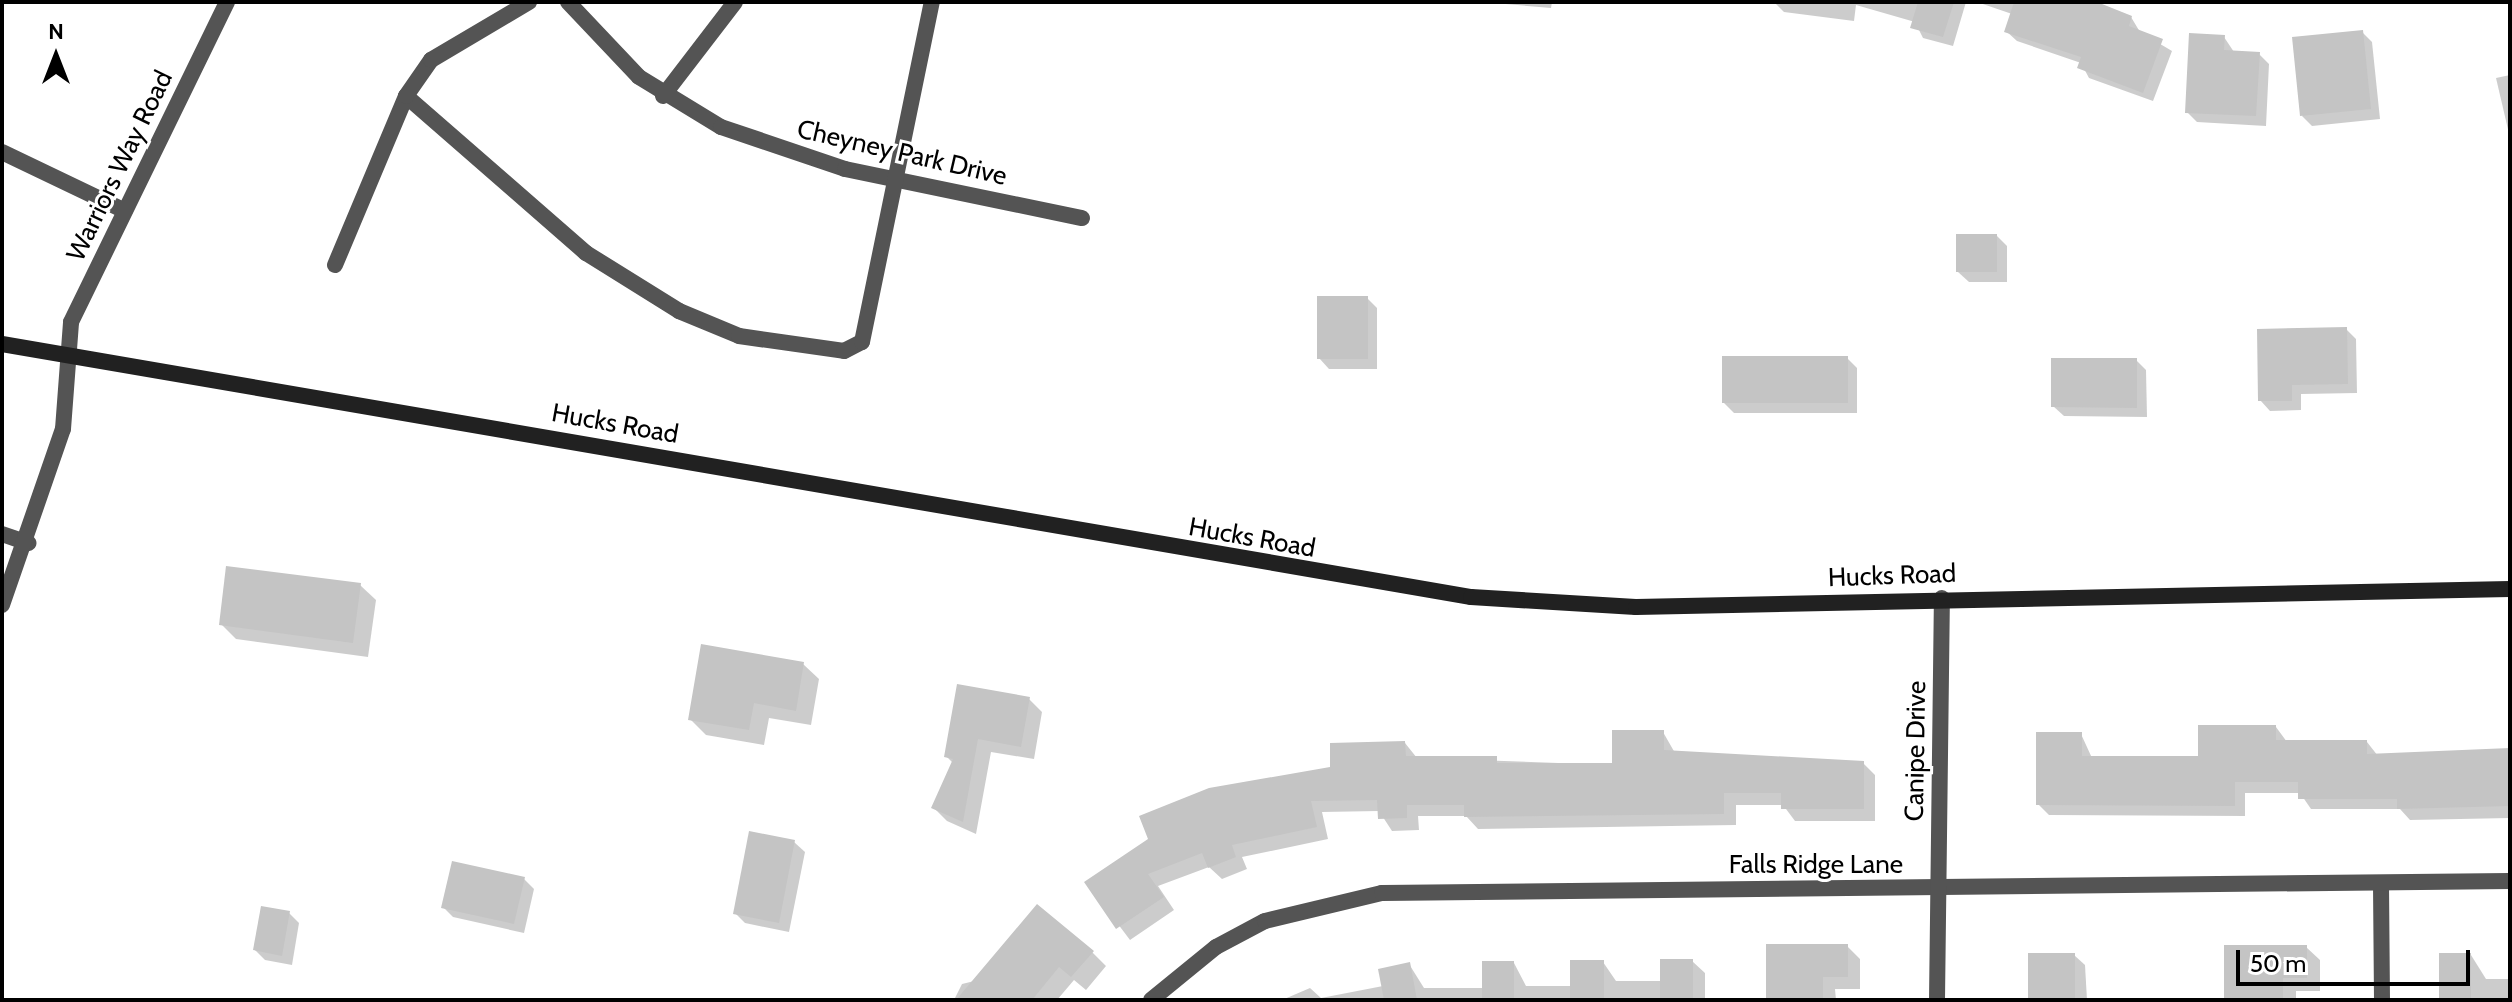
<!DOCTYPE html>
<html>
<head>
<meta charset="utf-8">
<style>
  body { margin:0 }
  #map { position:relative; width:2512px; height:1002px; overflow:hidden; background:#fff; font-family:Cabin,sans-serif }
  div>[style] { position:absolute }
  .shadow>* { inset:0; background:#0003 }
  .building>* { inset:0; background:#c4c4c4 }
  .lane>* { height:16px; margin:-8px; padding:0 8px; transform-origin:8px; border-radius:8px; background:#545454 }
  .street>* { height:16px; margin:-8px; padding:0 8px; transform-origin:8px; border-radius:8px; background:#545454 }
  .secondary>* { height:16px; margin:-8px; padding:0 8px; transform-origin:8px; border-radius:8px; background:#212121 }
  span { translate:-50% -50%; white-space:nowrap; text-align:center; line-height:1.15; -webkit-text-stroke:6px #fff; paint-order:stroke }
  .street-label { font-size:26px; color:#000 }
  .frame { position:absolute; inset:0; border:4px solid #000; pointer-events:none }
  .north { position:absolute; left:16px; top:16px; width:80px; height:80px; -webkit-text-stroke:6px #fff; paint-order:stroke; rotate:0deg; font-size:22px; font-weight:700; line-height:32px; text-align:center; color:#000 }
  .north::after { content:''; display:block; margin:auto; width:28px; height:36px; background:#000; clip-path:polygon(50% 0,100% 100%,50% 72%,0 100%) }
  .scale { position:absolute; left:2236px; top:950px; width:234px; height:36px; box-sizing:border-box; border:4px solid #000; border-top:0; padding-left:10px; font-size:24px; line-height:28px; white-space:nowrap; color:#000; -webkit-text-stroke:6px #fff; paint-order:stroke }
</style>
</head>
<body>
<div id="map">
  <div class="shadow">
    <i style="clip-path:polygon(1482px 2px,1552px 2px,1551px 8px)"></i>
    <i style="clip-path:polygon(1774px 2px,1966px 2px,1953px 46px,1923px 38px,1915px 22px,1856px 5px,1854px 21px,1784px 12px)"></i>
    <i style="clip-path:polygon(1977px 2px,2089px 2px,2131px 17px,2140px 32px,2172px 51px,2153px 101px,2089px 78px,2081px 63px,2017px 41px,2006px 31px,2012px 14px)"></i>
    <i style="clip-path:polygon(2362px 32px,2372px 42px,2380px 119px,2312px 126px,2302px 116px)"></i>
    <i style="clip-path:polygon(2224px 37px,2234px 52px,2259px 54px,2269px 64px,2266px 126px,2197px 122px,2187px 112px)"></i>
    <i style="clip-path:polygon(2510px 75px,2510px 138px,2496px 78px)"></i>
    <i style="clip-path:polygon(1997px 236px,2007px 246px,2007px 282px,1969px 282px,1958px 272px)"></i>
    <i style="clip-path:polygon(1367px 298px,1377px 308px,1377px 369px,1329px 369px,1319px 358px)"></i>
    <i style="clip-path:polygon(2346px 329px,2356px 339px,2357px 393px,2301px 394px,2301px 410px,2270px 411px,2260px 400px)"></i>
    <i style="clip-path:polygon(1847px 358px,1857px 368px,1857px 413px,1734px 413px,1724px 403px)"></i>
    <i style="clip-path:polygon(2136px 360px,2146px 370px,2147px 417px,2064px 416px,2053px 406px)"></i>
    <i style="clip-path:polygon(360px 585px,376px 600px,368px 657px,236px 639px,221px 624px)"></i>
    <i style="clip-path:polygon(803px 664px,819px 679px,811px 725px,769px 718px,764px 745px,706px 735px,690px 719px)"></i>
    <i style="clip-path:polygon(1029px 699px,1042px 712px,1034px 759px,991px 752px,976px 834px,947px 821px,934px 808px,953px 763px,946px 756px)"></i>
    <i style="clip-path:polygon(2276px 727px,2287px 742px,2367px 742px,2378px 756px,2510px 752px,2510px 818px,2410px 820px,2400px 809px,2311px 809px,2300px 793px,2245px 793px,2245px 816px,2049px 815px,2038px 804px,2081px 734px,2092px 758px,2200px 758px)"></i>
    <i style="clip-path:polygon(1663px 732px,1675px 753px,1863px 763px,1875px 775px,1875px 821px,1795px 821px,1783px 805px,1736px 805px,1736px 825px,1478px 829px,1466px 816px,1418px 816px,1419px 830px,1392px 831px,1379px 811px,1322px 812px,1328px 839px,1242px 857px,1247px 869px,1222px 879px,1209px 867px,1158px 886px,1174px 910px,1130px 940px,1087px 883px,1332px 768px,1405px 743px,1417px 758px,1614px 765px)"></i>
    <i style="clip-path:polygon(794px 842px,805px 852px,789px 932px,745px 923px,735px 913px)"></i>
    <i style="clip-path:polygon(524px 879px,534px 889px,524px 933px,453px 917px,443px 907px)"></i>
    <i style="clip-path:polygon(289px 913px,299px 923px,292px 965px,265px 960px,255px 950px)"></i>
    <i style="clip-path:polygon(1847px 946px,1860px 959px,1860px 989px,1835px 989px,1836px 1000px,1768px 1000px)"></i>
    <i style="clip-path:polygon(2306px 947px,2320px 960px,2320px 991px,2296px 991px,2296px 1000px,2226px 1000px)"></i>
    <i style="clip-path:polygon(1092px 952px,1106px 966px,1086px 990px,1074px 980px,1057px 1000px,954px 1000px,962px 984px)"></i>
    <i style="clip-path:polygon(2074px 955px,2085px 965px,2087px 1000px,2030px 1000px)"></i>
    <i style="clip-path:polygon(2471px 955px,2486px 979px,2510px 979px,2510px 1000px,2441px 1000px)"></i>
    <i style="clip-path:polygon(1692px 961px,1705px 973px,1705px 1000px,1282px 1000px,1310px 988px,1321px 998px,1383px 986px,1409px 964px,1424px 988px,1484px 988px,1514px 963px,1526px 986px,1572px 986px,1603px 962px,1616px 981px,1662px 981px)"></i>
  </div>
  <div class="building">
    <i style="clip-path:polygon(1918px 2px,1954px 2px,1943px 37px,1910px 28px)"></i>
    <i style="clip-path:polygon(2014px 2px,2097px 2px,2132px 16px,2129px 26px,2163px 39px,2143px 93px,2077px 68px,2081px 57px,2004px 32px)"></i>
    <i style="clip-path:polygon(2363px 30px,2371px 109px,2300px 116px,2292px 37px)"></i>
    <i style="clip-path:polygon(2189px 33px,2225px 35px,2224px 50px,2260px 52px,2256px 116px,2185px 113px)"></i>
    <i style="clip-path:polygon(1956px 234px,1997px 234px,1997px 272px,1956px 272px)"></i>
    <i style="clip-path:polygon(1317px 296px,1368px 296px,1368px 359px,1317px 359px)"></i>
    <i style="clip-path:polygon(2347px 327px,2348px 384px,2292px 385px,2292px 401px,2258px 401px,2257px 329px)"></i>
    <i style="clip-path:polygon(1722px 356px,1848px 356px,1848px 403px,1722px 403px)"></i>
    <i style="clip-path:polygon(2051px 358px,2137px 358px,2137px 408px,2051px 407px)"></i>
    <i style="clip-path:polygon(226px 566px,361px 583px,353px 643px,219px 625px)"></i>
    <i style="clip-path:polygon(701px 644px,804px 662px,796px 711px,754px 703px,749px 730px,688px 720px)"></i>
    <i style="clip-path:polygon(957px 684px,1030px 697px,1021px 747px,978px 739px,963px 822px,931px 808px,953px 759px,944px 757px)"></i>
    <i style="clip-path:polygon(2198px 725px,2276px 725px,2276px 740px,2367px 740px,2367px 754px,2510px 748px,2510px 806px,2397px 809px,2397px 799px,2298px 799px,2298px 782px,2235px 782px,2235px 806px,2036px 805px,2036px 732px,2082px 732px,2082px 756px,2198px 756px)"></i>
    <i style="clip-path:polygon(1612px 730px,1664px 730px,1664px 750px,1864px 761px,1864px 809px,1781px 809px,1781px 793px,1724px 793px,1724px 814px,1464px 817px,1464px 805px,1407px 805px,1407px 818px,1378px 819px,1377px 800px,1311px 801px,1317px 827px,1232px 845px,1236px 857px,1208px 868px,1202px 853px,1148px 874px,1164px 897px,1116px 929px,1084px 882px,1148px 839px,1139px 816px,1209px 788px,1330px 767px,1330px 743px,1405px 741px,1406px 756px,1497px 756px,1497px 763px,1612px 763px)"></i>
    <i style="clip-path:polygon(749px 831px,795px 840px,779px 923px,733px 914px)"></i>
    <i style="clip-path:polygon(452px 861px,525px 877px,514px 924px,441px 908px)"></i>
    <i style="clip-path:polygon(1037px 904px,1094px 951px,1071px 977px,1059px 967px,1032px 1000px,956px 1000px)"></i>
    <i style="clip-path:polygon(261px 906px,290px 911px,282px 956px,253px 950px)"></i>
    <i style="clip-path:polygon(1766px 944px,1848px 944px,1848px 977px,1823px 977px,1823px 1000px,1766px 1000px)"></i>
    <i style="clip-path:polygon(2224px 945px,2307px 945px,2307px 978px,2283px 978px,2283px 1000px,2224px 1000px)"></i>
    <i style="clip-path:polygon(2028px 953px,2075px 953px,2075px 1000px,2028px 1000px)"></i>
    <i style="clip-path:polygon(2439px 953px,2471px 953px,2471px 1000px,2439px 1000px)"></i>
    <i style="clip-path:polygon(1660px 959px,1693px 959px,1693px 1000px,1660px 1000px)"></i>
    <i style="clip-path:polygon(1570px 960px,1604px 960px,1604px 1000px,1570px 1000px)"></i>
    <i style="clip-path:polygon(1482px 961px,1514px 961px,1514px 1000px,1482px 1000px)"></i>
    <i style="clip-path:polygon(1410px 962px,1417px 1000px,1384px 1000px,1378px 969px)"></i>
  </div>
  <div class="lane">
    <i style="left:2px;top:152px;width:136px;rotate:25.6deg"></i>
    <i style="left:2px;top:534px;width:28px;rotate:19deg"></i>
  </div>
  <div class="street">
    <i style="left:568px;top:2px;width:103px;rotate:46.6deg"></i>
    <i style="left:639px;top:77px;width:96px;rotate:31.4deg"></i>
    <i style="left:721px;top:127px;width:131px;rotate:18.7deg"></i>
    <i style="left:845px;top:169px;width:242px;rotate:11.7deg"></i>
    <i style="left:406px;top:96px;width:239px;rotate:41.1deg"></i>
    <i style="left:586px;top:253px;width:110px;rotate:31.9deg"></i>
    <i style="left:679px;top:311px;width:65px;rotate:22.6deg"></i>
    <i style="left:739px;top:336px;width:106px;rotate:8.1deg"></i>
    <i style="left:844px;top:351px;width:20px;rotate:-27deg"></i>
    <i style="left:862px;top:342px;width:347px;rotate:-78.4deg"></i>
    <i style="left:663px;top:96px;width:118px;rotate:-52.5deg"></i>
    <i style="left:335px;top:265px;width:183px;rotate:-67.2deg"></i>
    <i style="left:406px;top:96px;width:44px;rotate:-55.2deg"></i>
    <i style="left:431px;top:60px;width:114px;rotate:-30.6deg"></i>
    <i style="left:2px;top:605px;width:186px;rotate:-70.9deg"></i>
    <i style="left:63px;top:429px;width:107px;rotate:-85.7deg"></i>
    <i style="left:71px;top:322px;width:356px;rotate:-64deg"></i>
    <i style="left:2381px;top:885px;width:115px;rotate:89.5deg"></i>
    <i style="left:1151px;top:1000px;width:84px;rotate:-39.2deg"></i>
    <i style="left:1216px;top:947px;width:55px;rotate:-28deg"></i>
    <i style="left:1265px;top:921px;width:120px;rotate:-13.5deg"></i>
    <i style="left:1382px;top:893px;width:1128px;rotate:-0.61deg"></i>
    <i style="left:1937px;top:1000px;width:402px;rotate:-89.3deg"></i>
  </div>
  <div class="secondary">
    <i style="left:2px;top:344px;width:1491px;rotate:9.77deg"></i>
    <i style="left:1471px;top:597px;width:165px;rotate:3.5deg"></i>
    <i style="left:1636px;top:607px;width:874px;rotate:-1.18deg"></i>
  </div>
  <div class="street-label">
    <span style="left:902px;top:153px;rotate:13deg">Cheyney Park Drive</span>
    <span style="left:120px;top:166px;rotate:-64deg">Warriors Way Road</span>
    <span style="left:615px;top:424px;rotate:10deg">Hucks Road</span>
    <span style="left:1252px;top:538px;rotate:10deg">Hucks Road</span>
    <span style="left:1892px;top:576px;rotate:-2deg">Hucks Road</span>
    <span style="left:1916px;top:751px;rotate:-89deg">Canipe Drive</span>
    <span style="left:1816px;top:865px">Falls Ridge Lane</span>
  </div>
  <div class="frame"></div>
  <div class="north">N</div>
  <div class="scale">50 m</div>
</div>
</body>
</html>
